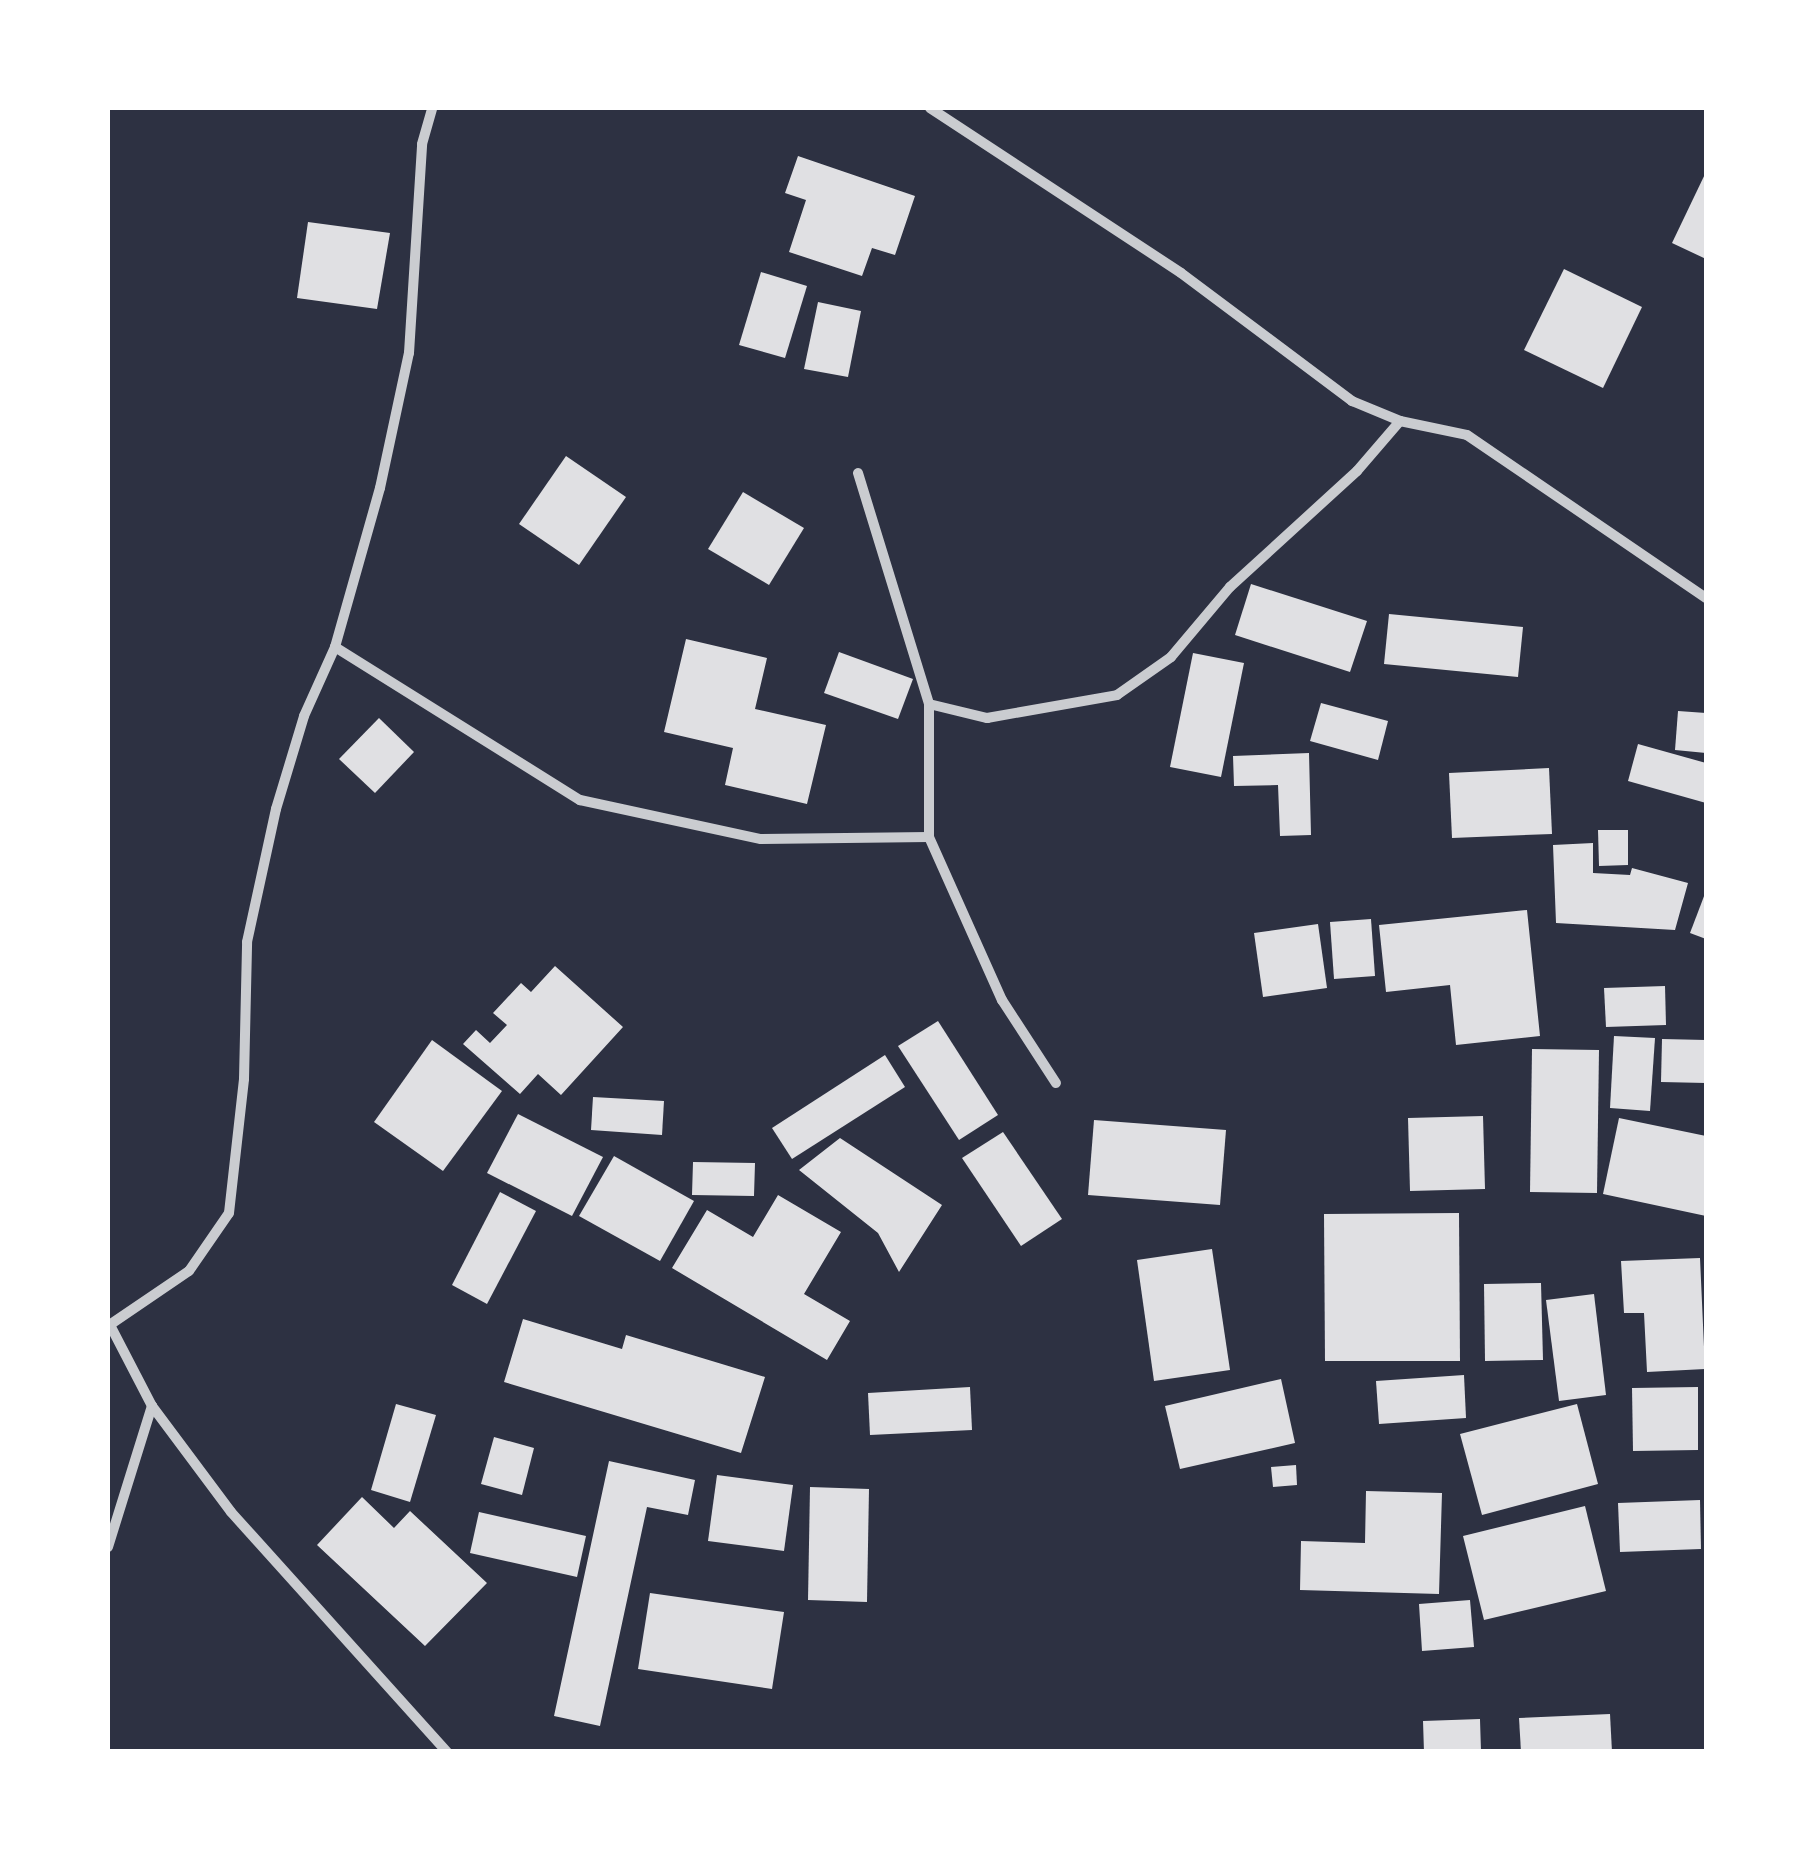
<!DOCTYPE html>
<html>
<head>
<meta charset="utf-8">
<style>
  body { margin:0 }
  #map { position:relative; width:1814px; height:1859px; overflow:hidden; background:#2d3142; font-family:Lato,sans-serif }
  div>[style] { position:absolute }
  .building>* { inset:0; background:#e0e0e3 }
  .minor>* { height:10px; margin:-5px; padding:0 5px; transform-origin:5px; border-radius:5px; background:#caccd0 }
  span { translate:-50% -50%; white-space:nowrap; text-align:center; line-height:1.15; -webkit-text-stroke:8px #fff; paint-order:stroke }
  .frame { position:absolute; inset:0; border:110px solid #fff; pointer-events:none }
</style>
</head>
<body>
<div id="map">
  <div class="building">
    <i style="clip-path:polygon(798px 156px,915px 196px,895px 255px,872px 248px,862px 276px,789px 252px,806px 200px,785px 193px)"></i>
    <i style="clip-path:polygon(1706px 172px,1706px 259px,1672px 243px)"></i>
    <i style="clip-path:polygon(308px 222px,390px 233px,377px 309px,297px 298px)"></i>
    <i style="clip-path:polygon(1564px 269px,1642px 307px,1603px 388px,1524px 350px)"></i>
    <i style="clip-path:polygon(761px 272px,807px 286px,785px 358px,739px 345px)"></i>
    <i style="clip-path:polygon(818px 302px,861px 311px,848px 377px,804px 369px)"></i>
    <i style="clip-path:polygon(566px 456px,626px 497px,579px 565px,519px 524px)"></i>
    <i style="clip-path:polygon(743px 492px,804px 528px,769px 585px,708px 549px)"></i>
    <i style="clip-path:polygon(1251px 584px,1367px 621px,1350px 672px,1235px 635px)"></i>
    <i style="clip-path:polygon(1389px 614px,1523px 627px,1518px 677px,1384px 664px)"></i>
    <i style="clip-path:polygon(686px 639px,767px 658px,755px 709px,826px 725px,807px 804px,725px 785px,733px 748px,664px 732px)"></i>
    <i style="clip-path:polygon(839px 652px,913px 679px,898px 719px,824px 693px)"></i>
    <i style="clip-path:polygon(1193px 653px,1244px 663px,1221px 777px,1170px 767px)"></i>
    <i style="clip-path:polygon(1321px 703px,1388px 721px,1378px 760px,1310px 741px)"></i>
    <i style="clip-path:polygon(1678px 711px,1706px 713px,1706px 753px,1675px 750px)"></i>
    <i style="clip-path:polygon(379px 718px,414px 752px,375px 793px,339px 759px)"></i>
    <i style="clip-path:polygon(1638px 744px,1706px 763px,1706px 803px,1628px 781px)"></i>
    <i style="clip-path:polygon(1309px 753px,1311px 835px,1280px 836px,1278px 785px,1234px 786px,1233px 756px)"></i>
    <i style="clip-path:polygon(1549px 768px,1552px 834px,1452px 838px,1449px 773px)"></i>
    <i style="clip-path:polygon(1598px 830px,1628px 830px,1628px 865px,1599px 866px)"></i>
    <i style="clip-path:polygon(1593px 843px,1593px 873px,1630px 875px,1632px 868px,1688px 883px,1675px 930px,1556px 923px,1553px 845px)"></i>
    <i style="clip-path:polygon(1706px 891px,1706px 939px,1690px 933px)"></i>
    <i style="clip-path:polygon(1527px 910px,1540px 1036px,1456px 1045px,1450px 985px,1386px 992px,1379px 925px)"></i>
    <i style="clip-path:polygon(1371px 919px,1375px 976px,1334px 979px,1330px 922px)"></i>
    <i style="clip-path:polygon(1318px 924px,1327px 988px,1263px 997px,1254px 933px)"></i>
    <i style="clip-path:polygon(555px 966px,623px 1027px,561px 1095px,538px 1074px,520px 1094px,463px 1044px,476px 1030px,490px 1043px,507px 1025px,493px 1013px,521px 983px,531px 992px)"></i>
    <i style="clip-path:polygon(1665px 986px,1666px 1025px,1606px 1027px,1604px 988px)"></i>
    <i style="clip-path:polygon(938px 1021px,998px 1115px,959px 1140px,898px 1046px)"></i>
    <i style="clip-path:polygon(1614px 1036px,1655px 1038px,1650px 1111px,1610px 1108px)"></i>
    <i style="clip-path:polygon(1662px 1039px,1706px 1040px,1706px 1083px,1661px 1082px)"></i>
    <i style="clip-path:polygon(432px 1040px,502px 1091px,443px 1171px,374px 1122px)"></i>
    <i style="clip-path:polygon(1532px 1049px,1599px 1050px,1597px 1193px,1530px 1192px)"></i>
    <i style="clip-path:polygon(885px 1055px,905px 1087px,792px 1159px,772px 1128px)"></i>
    <i style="clip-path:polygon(593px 1097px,664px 1101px,662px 1135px,591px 1130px)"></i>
    <i style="clip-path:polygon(518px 1114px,603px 1157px,572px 1216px,487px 1173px)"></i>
    <i style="clip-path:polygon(1483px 1116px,1485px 1189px,1410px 1191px,1408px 1118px)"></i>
    <i style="clip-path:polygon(1619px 1118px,1706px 1136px,1706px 1216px,1603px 1194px)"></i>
    <i style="clip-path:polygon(1094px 1120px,1226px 1130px,1220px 1205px,1088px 1195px)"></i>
    <i style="clip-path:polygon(1003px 1132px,1062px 1219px,1021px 1246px,962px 1158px)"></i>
    <i style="clip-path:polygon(840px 1138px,942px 1205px,899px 1272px,878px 1233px,799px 1170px)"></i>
    <i style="clip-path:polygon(614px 1156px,694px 1201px,660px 1261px,579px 1216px)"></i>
    <i style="clip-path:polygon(693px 1162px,755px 1163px,754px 1196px,692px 1195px)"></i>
    <i style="clip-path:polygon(500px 1192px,536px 1211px,487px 1304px,452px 1285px)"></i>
    <i style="clip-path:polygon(778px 1195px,841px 1232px,804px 1294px,850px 1321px,827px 1360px,672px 1268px,707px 1210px,753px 1237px)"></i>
    <i style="clip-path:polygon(1459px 1213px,1460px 1361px,1325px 1361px,1324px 1214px)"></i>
    <i style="clip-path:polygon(1212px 1249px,1230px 1370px,1154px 1381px,1137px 1260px)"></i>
    <i style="clip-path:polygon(1700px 1258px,1705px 1369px,1647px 1372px,1644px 1313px,1624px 1313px,1621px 1261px)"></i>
    <i style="clip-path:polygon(1541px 1283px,1543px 1360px,1485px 1361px,1484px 1284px)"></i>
    <i style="clip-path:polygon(1594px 1294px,1606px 1395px,1559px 1401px,1546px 1300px)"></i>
    <i style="clip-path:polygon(523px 1319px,622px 1349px,626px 1335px,765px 1377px,741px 1453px,504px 1382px)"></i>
    <i style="clip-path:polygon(1464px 1375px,1466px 1418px,1379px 1424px,1376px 1381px)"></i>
    <i style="clip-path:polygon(1281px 1379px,1295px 1443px,1180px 1469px,1165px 1406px)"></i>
    <i style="clip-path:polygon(970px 1387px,972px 1430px,870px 1435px,868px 1393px)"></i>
    <i style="clip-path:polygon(1698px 1387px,1698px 1450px,1633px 1451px,1632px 1388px)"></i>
    <i style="clip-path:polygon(396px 1404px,436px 1415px,410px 1502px,371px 1490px)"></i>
    <i style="clip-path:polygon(1577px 1404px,1598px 1484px,1482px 1515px,1460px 1434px)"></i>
    <i style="clip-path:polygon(494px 1437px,534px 1448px,522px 1495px,481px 1484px)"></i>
    <i style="clip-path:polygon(609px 1461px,695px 1480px,688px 1515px,647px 1507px,600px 1726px,554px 1716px)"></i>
    <i style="clip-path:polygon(1296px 1465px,1297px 1485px,1273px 1487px,1271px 1467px)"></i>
    <i style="clip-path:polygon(717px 1475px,793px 1485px,784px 1551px,708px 1541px)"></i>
    <i style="clip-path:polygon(810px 1487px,869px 1489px,867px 1602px,808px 1600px)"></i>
    <i style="clip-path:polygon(1366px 1491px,1442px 1493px,1439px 1594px,1300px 1590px,1301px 1541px,1365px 1543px)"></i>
    <i style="clip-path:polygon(362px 1497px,394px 1528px,410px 1511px,487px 1583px,425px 1646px,317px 1545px)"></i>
    <i style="clip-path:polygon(1700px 1500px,1701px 1549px,1620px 1552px,1618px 1503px)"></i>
    <i style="clip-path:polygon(1585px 1506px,1606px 1591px,1484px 1620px,1463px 1536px)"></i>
    <i style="clip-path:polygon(479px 1512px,586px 1536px,577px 1577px,470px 1553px)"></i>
    <i style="clip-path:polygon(650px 1593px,784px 1612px,772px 1689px,638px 1669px)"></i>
    <i style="clip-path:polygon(1470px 1600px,1474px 1647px,1422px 1651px,1419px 1604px)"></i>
    <i style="clip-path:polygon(1610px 1714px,1612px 1752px,1521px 1752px,1519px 1718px)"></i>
    <i style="clip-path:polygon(1480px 1719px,1481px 1752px,1424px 1752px,1423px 1721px)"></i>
  </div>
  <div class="minor">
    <i style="left:930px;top:108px;width:300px;rotate:33.3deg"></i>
    <i style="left:1181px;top:273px;width:214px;rotate:36.8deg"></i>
    <i style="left:1352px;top:401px;width:52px;rotate:22.6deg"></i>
    <i style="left:1400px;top:421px;width:68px;rotate:11.8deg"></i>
    <i style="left:1467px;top:435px;width:289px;rotate:34.3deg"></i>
    <i style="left:858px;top:473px;width:242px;rotate:72.9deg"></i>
    <i style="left:929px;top:704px;width:133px;rotate:90deg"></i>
    <i style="left:929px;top:837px;width:179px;rotate:65.9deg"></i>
    <i style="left:1002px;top:1000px;width:99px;rotate:57deg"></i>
    <i style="left:335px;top:647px;width:289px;rotate:32deg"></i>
    <i style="left:580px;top:800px;width:185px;rotate:12.2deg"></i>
    <i style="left:761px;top:839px;width:168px;rotate:-0.7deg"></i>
    <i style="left:929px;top:704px;width:60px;rotate:13.6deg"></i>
    <i style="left:987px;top:718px;width:132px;rotate:-10deg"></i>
    <i style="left:1117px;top:695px;width:66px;rotate:-35.1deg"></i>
    <i style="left:1171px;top:657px;width:92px;rotate:-49.9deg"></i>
    <i style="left:1230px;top:587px;width:172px;rotate:-42.4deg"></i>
    <i style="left:1357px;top:471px;width:66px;rotate:-49.3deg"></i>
    <i style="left:110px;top:1325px;width:91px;rotate:62.6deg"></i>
    <i style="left:152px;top:1406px;width:132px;rotate:53.3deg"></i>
    <i style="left:231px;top:1512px;width:323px;rotate:48deg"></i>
    <i style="left:108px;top:1326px;width:98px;rotate:-34.2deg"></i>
    <i style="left:189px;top:1271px;width:70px;rotate:-55.4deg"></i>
    <i style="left:229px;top:1213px;width:135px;rotate:-83.6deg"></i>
    <i style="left:244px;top:1079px;width:137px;rotate:-88.7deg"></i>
    <i style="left:247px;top:942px;width:136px;rotate:-77.7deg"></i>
    <i style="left:276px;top:809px;width:97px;rotate:-73.2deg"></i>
    <i style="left:304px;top:716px;width:76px;rotate:-65.8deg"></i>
    <i style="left:335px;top:647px;width:165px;rotate:-74.2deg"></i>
    <i style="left:380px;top:488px;width:138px;rotate:-77.9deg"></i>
    <i style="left:409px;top:353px;width:209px;rotate:-86.4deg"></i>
    <i style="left:422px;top:144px;width:37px;rotate:-74deg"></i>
    <i style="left:108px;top:1547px;width:148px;rotate:-72.7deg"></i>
  </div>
  <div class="frame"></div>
</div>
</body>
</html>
